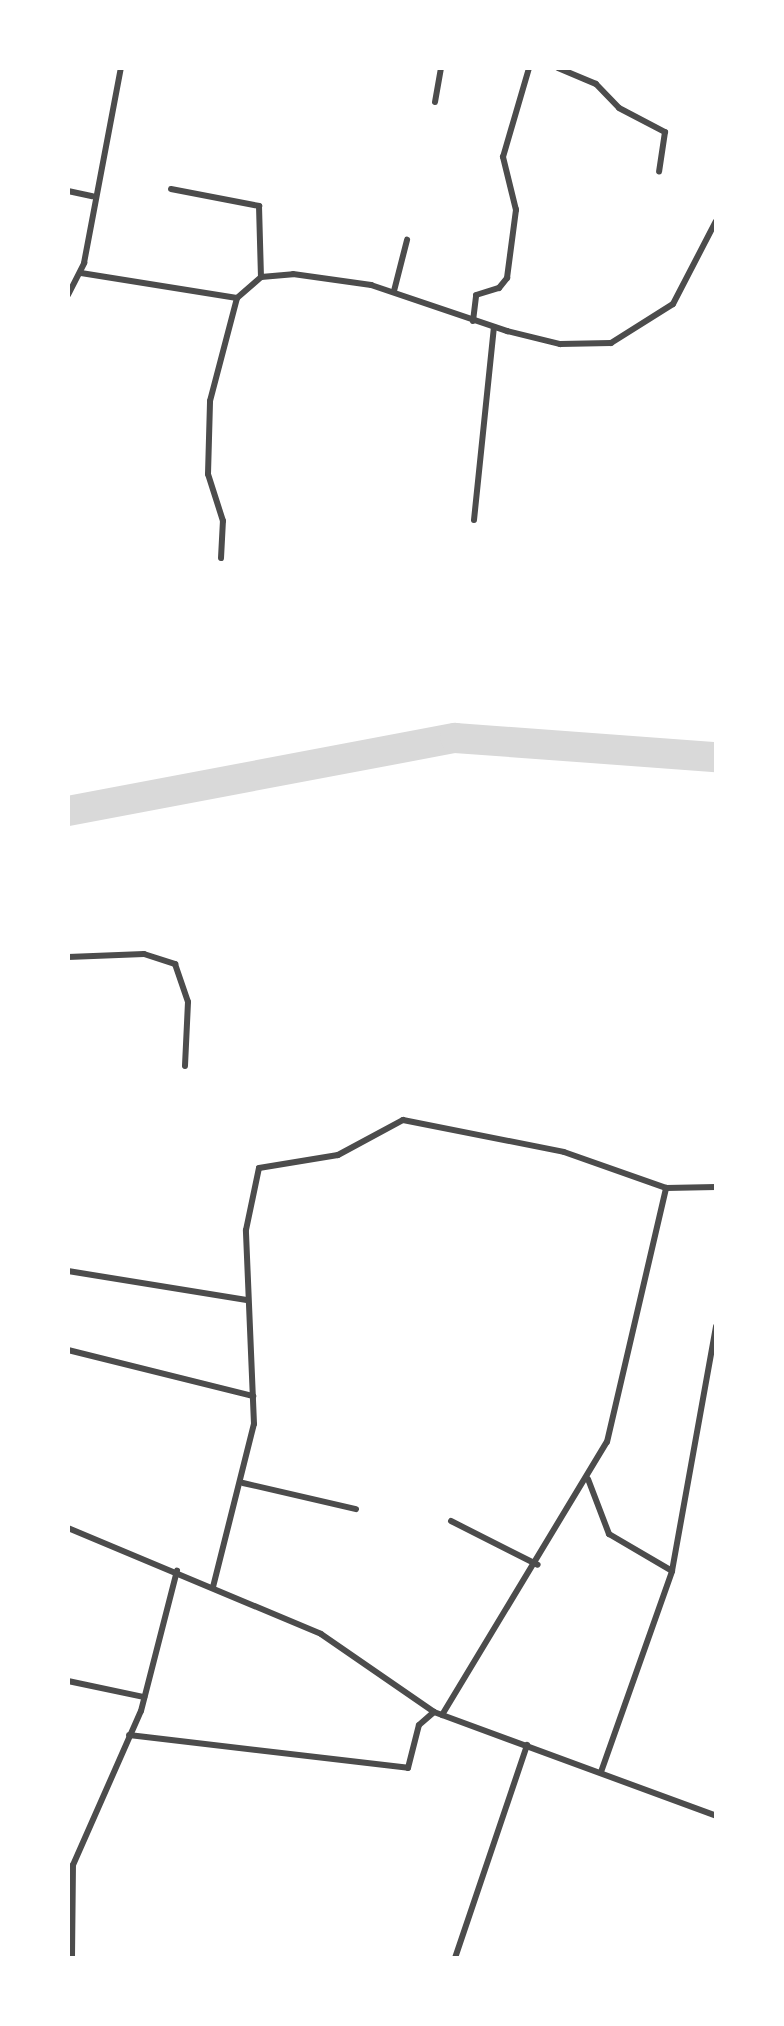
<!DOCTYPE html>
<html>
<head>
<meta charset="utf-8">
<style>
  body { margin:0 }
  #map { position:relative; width:784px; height:2026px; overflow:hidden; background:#fff; font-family:Roboto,sans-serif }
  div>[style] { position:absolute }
  .river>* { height:30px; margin:-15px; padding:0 15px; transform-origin:15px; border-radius:15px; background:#d9d9d9 }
  .minor>* { height:6px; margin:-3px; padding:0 3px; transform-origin:3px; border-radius:3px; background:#4c4c4c }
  span { translate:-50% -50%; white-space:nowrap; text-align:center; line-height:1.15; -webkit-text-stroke:8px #fff; paint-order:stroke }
  .frame { position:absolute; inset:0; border:70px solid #fff; pointer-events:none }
</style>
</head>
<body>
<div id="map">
  <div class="river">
    <i style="left:68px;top:811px;width:394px;rotate:-10.7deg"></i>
    <i style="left:455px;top:738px;width:262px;rotate:4.2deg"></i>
  </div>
  <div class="minor">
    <i style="left:558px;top:68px;width:41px;rotate:22.8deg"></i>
    <i style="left:596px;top:84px;width:33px;rotate:46deg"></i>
    <i style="left:619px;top:108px;width:52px;rotate:27.6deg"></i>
    <i style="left:665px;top:132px;width:40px;rotate:98.5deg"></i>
    <i style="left:435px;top:102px;width:35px;rotate:-80deg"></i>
    <i style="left:171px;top:189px;width:90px;rotate:10.9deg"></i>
    <i style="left:259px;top:206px;width:71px;rotate:88.4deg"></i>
    <i style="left:68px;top:191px;width:25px;rotate:12deg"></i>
    <i style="left:81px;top:273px;width:158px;rotate:9.1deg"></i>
    <i style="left:394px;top:291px;width:53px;rotate:-75.7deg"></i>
    <i style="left:68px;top:295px;width:36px;rotate:-63deg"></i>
    <i style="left:84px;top:263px;width:198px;rotate:-79.3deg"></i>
    <i style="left:473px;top:321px;width:26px;rotate:-83deg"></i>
    <i style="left:476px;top:295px;width:24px;rotate:-17deg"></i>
    <i style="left:499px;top:288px;width:13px;rotate:-51deg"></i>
    <i style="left:507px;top:278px;width:69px;rotate:-82.5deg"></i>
    <i style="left:516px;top:210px;width:55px;rotate:-103.8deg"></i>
    <i style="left:503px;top:157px;width:93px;rotate:-73.7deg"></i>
    <i style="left:474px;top:520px;width:194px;rotate:-84.1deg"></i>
    <i style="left:221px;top:558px;width:37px;rotate:-87deg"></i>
    <i style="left:223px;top:521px;width:49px;rotate:-107.7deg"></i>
    <i style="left:208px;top:474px;width:73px;rotate:-88.4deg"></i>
    <i style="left:210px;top:401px;width:106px;rotate:-75.3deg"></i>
    <i style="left:237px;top:298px;width:32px;rotate:-41deg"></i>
    <i style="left:261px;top:277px;width:32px;rotate:-5deg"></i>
    <i style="left:293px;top:274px;width:79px;rotate:8deg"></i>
    <i style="left:371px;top:285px;width:144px;rotate:18.7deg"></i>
    <i style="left:507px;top:331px;width:55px;rotate:13.8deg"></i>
    <i style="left:560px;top:344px;width:51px;rotate:-1.1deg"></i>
    <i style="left:611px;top:343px;width:73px;rotate:-32.2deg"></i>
    <i style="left:673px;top:304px;width:93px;rotate:-62.6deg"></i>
    <i style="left:68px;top:957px;width:76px;rotate:-2.3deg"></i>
    <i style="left:144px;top:954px;width:33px;rotate:18deg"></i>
    <i style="left:175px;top:964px;width:40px;rotate:71.1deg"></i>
    <i style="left:188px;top:1002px;width:64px;rotate:92.7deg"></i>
    <i style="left:68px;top:1271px;width:181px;rotate:9.2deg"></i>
    <i style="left:68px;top:1350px;width:191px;rotate:14deg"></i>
    <i style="left:588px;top:1479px;width:59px;rotate:69.1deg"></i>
    <i style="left:609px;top:1534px;width:73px;rotate:30.4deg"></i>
    <i style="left:243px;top:1483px;width:116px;rotate:13deg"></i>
    <i style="left:451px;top:1521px;width:97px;rotate:26.8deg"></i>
    <i style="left:68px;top:1528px;width:274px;rotate:22.7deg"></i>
    <i style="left:321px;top:1634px;width:137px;rotate:34.6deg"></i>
    <i style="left:434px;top:1712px;width:301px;rotate:20.2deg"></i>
    <i style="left:213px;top:1587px;width:168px;rotate:-75.9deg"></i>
    <i style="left:254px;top:1424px;width:194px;rotate:-92.4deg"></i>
    <i style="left:246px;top:1230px;width:63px;rotate:-78.2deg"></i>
    <i style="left:259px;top:1168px;width:80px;rotate:-9.3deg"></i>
    <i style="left:338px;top:1155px;width:74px;rotate:-28.3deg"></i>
    <i style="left:403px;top:1120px;width:164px;rotate:11.2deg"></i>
    <i style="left:564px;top:1152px;width:108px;rotate:19.4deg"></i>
    <i style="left:666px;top:1188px;width:50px;rotate:-1.1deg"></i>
    <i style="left:68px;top:1681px;width:78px;rotate:11.9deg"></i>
    <i style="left:442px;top:1715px;width:319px;rotate:-58.9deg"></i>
    <i style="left:607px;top:1442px;width:261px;rotate:-76.9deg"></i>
    <i style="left:129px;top:1735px;width:281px;rotate:6.7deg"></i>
    <i style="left:408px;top:1768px;width:44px;rotate:-75.7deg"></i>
    <i style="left:419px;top:1725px;width:20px;rotate:-41deg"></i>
    <i style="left:601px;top:1772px;width:213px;rotate:-70.5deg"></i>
    <i style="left:672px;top:1571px;width:249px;rotate:-79.8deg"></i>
    <i style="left:72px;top:1958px;width:93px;rotate:-89.4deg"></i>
    <i style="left:73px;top:1865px;width:168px;rotate:-66.2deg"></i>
    <i style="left:141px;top:1711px;width:145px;rotate:-75.6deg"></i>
    <i style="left:455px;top:1958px;width:225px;rotate:-71.3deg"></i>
  </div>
  <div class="frame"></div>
</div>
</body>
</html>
